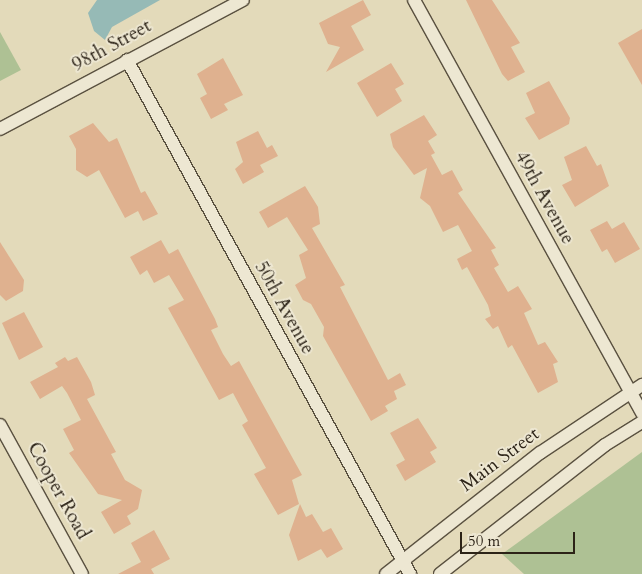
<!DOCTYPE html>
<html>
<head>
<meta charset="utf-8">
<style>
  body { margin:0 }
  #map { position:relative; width:642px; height:574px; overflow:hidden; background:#e3daba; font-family:Cardo,serif }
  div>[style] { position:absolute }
  .green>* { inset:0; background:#aec194 }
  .water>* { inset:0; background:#96bab6 }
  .building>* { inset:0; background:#dfb18f }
  .roads { filter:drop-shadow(1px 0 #5a5140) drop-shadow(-1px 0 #5a5140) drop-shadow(0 1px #5a5140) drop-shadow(0 -1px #5a5140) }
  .street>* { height:12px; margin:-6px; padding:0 6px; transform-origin:6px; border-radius:6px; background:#ede7d2 }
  span { translate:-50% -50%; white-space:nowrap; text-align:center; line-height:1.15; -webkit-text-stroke:4px #ede7d2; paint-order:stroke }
  .street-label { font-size:19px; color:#2c2317 }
  .scale { position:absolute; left:460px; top:532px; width:115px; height:22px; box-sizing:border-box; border:2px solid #2c2317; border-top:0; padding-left:6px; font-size:15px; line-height:18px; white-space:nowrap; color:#2c2317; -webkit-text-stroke:4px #ede7d2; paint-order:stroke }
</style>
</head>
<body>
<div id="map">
  <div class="green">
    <i style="clip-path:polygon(0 32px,21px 70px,0 81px)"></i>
    <i style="clip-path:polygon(642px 452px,642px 574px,524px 574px,502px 554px)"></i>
  </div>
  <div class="water">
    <i style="clip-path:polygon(97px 0,160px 0,112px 27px,105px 40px,94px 31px,88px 13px)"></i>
  </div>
  <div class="building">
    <i style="clip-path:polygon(363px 0,371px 15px,351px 26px,364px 50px,326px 72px,340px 47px,328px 44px,319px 23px)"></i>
    <i style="clip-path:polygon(466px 0,492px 0,520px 43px,511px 47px,525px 72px,508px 81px,502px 74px)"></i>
    <i style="clip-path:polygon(642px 29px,642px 85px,618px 43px)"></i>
    <i style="clip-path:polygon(223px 58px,243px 95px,224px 104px,228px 110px,211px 119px,200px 98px,207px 94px,197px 74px)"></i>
    <i style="clip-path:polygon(391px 63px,404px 84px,395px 89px,402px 101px,377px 117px,357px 83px)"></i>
    <i style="clip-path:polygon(549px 81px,570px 118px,569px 124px,539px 140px,525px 118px,535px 113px,526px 93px)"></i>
    <i style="clip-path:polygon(424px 115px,437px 135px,428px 141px,435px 153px,431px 155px,442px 175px,452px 170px,463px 190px,458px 193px,496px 248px,491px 250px,499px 265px,494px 268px,508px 292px,518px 286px,532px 309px,524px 313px,538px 345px,545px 342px,558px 362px,553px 364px,558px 382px,538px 393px,512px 345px,508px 348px,498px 326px,493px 329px,485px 319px,491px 316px,488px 305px,467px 267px,462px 270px,457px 259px,472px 251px,458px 225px,443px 232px,430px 206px,420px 198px,427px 168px,414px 175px,393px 147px,390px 134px)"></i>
    <i style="clip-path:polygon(93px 123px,109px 142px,117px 138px,141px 193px,145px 191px,158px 214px,143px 221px,138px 211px,125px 218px,99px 170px,87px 177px,76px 170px,76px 149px,69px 136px)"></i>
    <i style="clip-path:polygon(258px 131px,267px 148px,272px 145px,278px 156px,260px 165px,264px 172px,243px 184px,235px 169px,243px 162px,236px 142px)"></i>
    <i style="clip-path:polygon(586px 146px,597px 166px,601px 164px,609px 186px,575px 207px,562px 185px,572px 180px,564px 157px)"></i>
    <i style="clip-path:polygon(305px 186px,318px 207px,320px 224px,312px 228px,345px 285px,340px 287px,388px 380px,400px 373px,406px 385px,394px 391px,397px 399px,385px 406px,388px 411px,371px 421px,323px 336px,324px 327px,311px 304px,303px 300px,295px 285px,306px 278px,299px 255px,308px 250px,287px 217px,268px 228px,259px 212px)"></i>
    <i style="clip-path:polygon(607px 221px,612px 229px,624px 222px,640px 249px,615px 263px,607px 249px,602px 252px,590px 230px)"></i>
    <i style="clip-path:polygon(161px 240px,169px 254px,178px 249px,215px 319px,218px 327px,211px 330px,223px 354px,231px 366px,239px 361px,302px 475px,292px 480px,299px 504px,278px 515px,254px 474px,266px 468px,242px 425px,248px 421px,233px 393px,219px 400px,168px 308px,184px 300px,169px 275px,154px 283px,147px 270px,140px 275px,130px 257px)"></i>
    <i style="clip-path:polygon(0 242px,24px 280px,23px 291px,6px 301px,0 295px)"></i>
    <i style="clip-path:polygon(24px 312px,43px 347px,19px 360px,2px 323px)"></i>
    <i style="clip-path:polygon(65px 357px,68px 361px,77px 357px,91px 382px,95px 395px,87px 399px,116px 452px,111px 454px,125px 480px,142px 490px,138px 509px,127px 516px,131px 524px,114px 534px,101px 512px,122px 500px,98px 494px,69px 453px,74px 450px,63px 429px,81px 420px,67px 393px,62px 386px,40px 399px,30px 382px,58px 367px,55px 363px)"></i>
    <i style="clip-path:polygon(418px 418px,437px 448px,430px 452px,436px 462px,405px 481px,396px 465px,405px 460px,390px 433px)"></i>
    <i style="clip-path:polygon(300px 504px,306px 517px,312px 514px,323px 532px,331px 528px,343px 549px,327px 558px,321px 549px,298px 561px,289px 535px)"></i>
    <i style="clip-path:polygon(154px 530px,170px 559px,151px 569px,154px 574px,118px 574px,141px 562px,131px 543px)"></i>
  </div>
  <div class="roads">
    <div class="street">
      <i style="left:414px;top:0;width:472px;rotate:61.1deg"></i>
      <i style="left:127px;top:60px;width:587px;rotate:61.16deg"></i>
      <i style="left:0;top:129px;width:275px;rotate:-28deg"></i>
      <i style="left:0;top:425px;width:170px;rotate:61.2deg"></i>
      <i style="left:386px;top:574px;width:196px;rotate:-38.2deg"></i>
      <i style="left:540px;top:453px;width:123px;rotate:-33.7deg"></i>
      <i style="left:440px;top:574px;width:209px;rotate:-38deg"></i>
      <i style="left:605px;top:445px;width:44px;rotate:-31.9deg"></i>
    </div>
  </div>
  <div class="street-label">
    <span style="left:112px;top:46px;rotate:-29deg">98th Street</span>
    <span style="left:544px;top:198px;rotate:61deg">49th Avenue</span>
    <span style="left:284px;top:308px;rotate:61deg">50th Avenue</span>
    <span style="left:500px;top:460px;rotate:-37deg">Main Street</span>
    <span style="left:58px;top:491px;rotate:61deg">Cooper Road</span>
  </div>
  <div class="scale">50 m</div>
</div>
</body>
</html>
